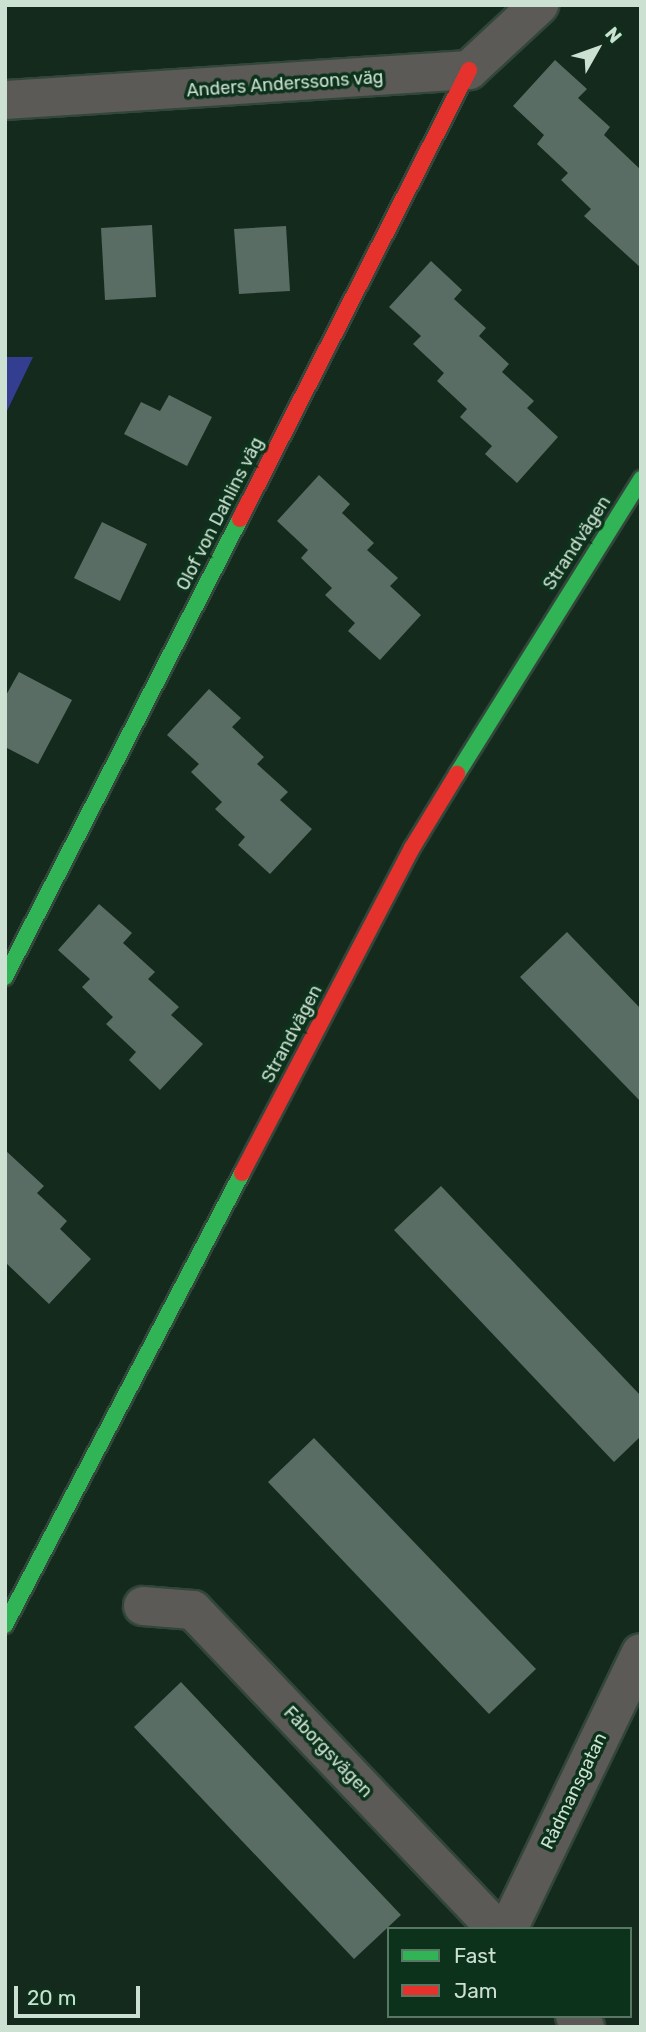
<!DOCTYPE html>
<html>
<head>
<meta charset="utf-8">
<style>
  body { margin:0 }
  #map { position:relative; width:646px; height:2032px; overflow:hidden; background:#142a1d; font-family:Rubik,sans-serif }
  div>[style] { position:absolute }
  .green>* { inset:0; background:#333e90 }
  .building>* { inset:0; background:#596d64 }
  .roads { filter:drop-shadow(2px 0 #33463b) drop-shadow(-2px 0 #33463b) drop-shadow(0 2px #33463b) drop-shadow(0 -2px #33463b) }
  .street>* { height:38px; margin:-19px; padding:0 19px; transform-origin:19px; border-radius:19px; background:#5c5a57 }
  .fast>* { height:16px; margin:-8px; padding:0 8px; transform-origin:8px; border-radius:8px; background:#30b455 }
  .jam>* { height:16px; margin:-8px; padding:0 8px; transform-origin:8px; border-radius:8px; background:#e5322d }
  span { translate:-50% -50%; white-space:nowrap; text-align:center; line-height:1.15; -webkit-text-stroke:7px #0c321b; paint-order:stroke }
  .street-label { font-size:18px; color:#cde1d2 }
  .frame { position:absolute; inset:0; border:7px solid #cde1d2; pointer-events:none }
  .legend { position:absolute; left:387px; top:1927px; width:245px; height:91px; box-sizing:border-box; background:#0c321b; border:2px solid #597864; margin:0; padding:9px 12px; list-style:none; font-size:21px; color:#cde1d2 }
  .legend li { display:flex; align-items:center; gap:14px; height:35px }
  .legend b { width:35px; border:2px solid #597864 }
  .north { position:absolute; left:562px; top:14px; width:70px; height:70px; -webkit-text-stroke:5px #0c321b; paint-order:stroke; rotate:50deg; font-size:19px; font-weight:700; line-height:28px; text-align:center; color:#cde1d2 }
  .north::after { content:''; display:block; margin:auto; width:24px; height:32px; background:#cde1d2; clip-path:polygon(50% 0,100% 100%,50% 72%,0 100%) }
  .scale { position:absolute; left:14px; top:1986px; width:126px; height:32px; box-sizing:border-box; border:4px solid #cde1d2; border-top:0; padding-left:9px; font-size:21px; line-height:24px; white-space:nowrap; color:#cde1d2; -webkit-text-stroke:5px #0c321b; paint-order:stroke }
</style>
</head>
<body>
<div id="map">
  <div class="green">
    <i style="clip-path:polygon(5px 357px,33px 357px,5px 415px)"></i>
  </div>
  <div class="building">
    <i style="clip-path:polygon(555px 60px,587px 89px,578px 98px,610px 127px,604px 135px,641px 170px,641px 268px,584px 216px,591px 209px,561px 180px,568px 173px,537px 144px,544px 135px,513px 106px)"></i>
    <i style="clip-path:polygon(152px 225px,156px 297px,105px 300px,101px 228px)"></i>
    <i style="clip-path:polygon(286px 226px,290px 291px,239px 294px,234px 229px)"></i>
    <i style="clip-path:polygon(431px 261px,462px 290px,454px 299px,486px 328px,479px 336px,509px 364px,502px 372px,534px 401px,527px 408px,558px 437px,517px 483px,485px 454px,492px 446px,460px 417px,467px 409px,437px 381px,444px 373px,413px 344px,421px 336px,389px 307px)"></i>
    <i style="clip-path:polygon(169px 395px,212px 417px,187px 466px,124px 434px,141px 402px,160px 411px)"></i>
    <i style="clip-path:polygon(319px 475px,350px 504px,342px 513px,374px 543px,367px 550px,398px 578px,390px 586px,421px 615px,380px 660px,348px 631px,355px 623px,325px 595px,332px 588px,301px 558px,308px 550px,277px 521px)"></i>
    <i style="clip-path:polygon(102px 522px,147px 544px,120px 601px,74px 578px)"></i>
    <i style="clip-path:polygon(19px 672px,72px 700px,38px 764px,5px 747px,5px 697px)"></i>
    <i style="clip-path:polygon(209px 689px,241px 718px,232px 727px,264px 757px,257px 764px,288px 792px,280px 800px,312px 829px,270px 874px,238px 845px,245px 837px,215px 809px,222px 802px,191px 772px,199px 764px,167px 735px)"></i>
    <i style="clip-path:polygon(99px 904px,132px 933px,123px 943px,155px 972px,148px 979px,179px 1007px,171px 1015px,203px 1044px,160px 1090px,129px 1060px,136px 1052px,106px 1024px,113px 1017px,82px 987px,90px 979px,58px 950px)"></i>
    <i style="clip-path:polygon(567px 932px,641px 1009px,641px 1102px,520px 977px)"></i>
    <i style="clip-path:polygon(5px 1150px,44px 1186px,37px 1193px,67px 1221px,60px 1229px,91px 1259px,49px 1304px,5px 1262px)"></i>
    <i style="clip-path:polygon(441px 1186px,641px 1396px,641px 1436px,614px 1462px,394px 1230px)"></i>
    <i style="clip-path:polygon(314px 1438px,536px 1669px,489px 1714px,268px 1482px)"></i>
    <i style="clip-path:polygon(181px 1682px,401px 1915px,354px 1959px,134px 1727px)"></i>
  </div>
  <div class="roads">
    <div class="street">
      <i style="left:5px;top:100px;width:465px;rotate:-3.7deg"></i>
      <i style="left:469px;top:70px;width:96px;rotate:-42.9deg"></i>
      <i style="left:143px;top:1606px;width:50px;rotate:4.6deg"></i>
      <i style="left:193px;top:1610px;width:441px;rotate:46.4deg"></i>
      <i style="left:508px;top:1929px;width:306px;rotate:-64.3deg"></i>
      <i style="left:575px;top:2016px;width:15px;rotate:48deg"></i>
    </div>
    <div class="fast">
      <i style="left:457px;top:774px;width:348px;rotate:-58deg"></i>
      <i style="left:5px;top:977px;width:515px;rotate:-62.84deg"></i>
      <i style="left:5px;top:1625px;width:510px;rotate:-62.33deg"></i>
    </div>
    <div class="jam">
      <i style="left:240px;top:519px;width:504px;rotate:-62.98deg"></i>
      <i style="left:242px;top:1173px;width:367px;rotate:-62.4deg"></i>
      <i style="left:412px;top:848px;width:87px;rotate:-58.7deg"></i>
    </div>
  </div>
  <div class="street-label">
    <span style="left:285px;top:84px;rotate:-4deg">Anders Anderssons väg</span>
    <span style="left:220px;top:514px;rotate:-63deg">Olof von Dahlins väg</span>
    <span style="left:577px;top:543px;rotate:-57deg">Strandvägen</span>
    <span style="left:292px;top:1034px;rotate:-62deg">Strandvägen</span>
    <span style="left:328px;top:1752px;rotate:46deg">Fåborgsvägen</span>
    <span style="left:574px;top:1791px;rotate:-64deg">Rådmansgatan</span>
  </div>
  <div class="frame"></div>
  <ul class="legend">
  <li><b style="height:9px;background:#30b455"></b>Fast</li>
  <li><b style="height:9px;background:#e5322d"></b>Jam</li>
  </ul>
  <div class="north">N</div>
  <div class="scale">20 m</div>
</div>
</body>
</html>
